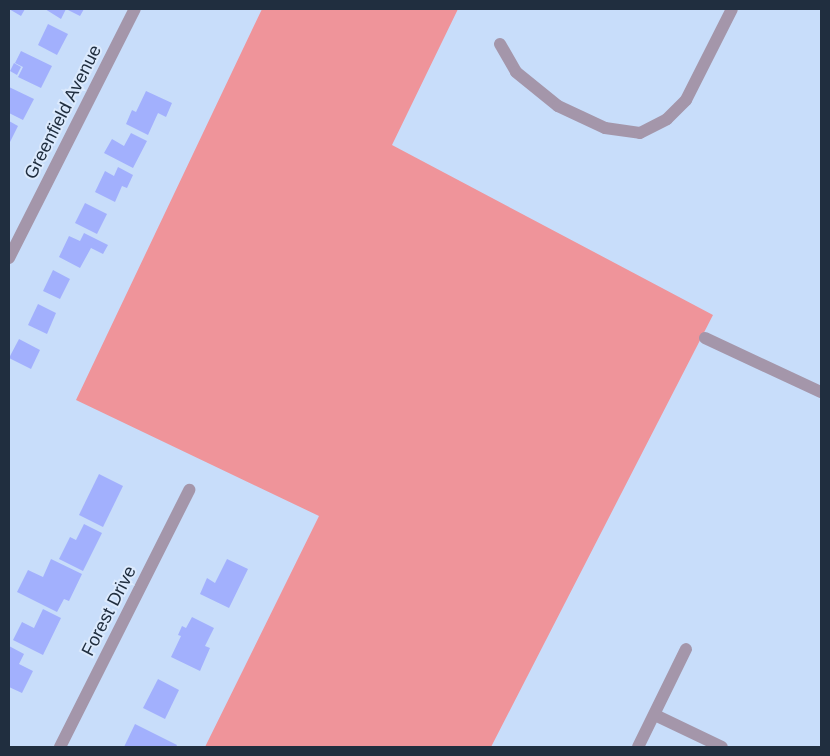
<!DOCTYPE html>
<html>
<head>
<meta charset="utf-8">
<style>
  body { margin:0 }
  #map { position:relative; width:830px; height:756px; overflow:hidden; background:#c8ddfa; font-family:Arial,sans-serif }
  div>[style] { position:absolute }
  .green>* { inset:0; background:#ef949a }
  .building>* { inset:0; background:#a2b0fd }
  .minor>* { height:12px; margin:-6px; padding:0 6px; transform-origin:6px; border-radius:6px; background:#a496aa }
  span { translate:-50% -50%; white-space:nowrap; text-align:center; line-height:1.15; -webkit-text-stroke:4px #dceafd; paint-order:stroke }
  .street-label { font-size:18px; color:#202e3f }
  .frame { position:absolute; inset:0; border:10px solid #202e3f; pointer-events:none }
</style>
</head>
<body>
<div id="map">
  <div class="green">
    <i style="clip-path:polygon(262px 9px,458px 9px,392px 145px,713px 315px,491px 747px,205px 747px,319px 516px,76px 400px)"></i>
  </div>
  <div class="building">
    <i style="clip-path:polygon(9px 9px,25px 9px,21px 16px)"></i>
    <i style="clip-path:polygon(45px 9px,84px 9px,80px 16px,66px 9px,61px 19px)"></i>
    <i style="clip-path:polygon(48px 24px,68px 34px,57px 55px,38px 45px)"></i>
    <i style="clip-path:polygon(21px 51px,52px 66px,41px 88px,18px 77px,23px 67px,15px 63px)"></i>
    <i style="clip-path:polygon(14px 63px,21px 67px,17px 75px,10px 71px)"></i>
    <i style="clip-path:polygon(9px 87px,34px 99px,23px 120px,9px 113px)"></i>
    <i style="clip-path:polygon(146px 91px,172px 103px,166px 117px,158px 113px,148px 135px,126px 124px,132px 110px,136px 112px)"></i>
    <i style="clip-path:polygon(9px 121px,18px 126px,9px 144px)"></i>
    <i style="clip-path:polygon(131px 133px,147px 141px,133px 168px,104px 153px,112px 139px,124px 146px)"></i>
    <i style="clip-path:polygon(118px 167px,133px 175px,127px 188px,122px 186px,115px 202px,95px 192px,105px 171px,114px 176px)"></i>
    <i style="clip-path:polygon(85px 203px,107px 214px,97px 234px,75px 223px)"></i>
    <i style="clip-path:polygon(84px 233px,108px 245px,103px 254px,91px 248px,80px 268px,59px 257px,69px 236px,80px 241px)"></i>
    <i style="clip-path:polygon(53px 270px,70px 279px,60px 299px,43px 291px)"></i>
    <i style="clip-path:polygon(38px 304px,56px 313px,47px 334px,28px 325px)"></i>
    <i style="clip-path:polygon(19px 339px,40px 350px,31px 369px,9px 358px)"></i>
    <i style="clip-path:polygon(99px 474px,123px 486px,103px 527px,79px 515px)"></i>
    <i style="clip-path:polygon(84px 524px,102px 533px,83px 571px,59px 559px,70px 537px,76px 540px)"></i>
    <i style="clip-path:polygon(51px 559px,82px 574px,69px 601px,64px 599px,57px 612px,17px 592px,28px 570px,43px 577px)"></i>
    <i style="clip-path:polygon(227px 559px,248px 569px,229px 608px,200px 594px,207px 578px,215px 583px)"></i>
    <i style="clip-path:polygon(43px 609px,61px 618px,43px 655px,13px 640px,22px 622px,34px 628px)"></i>
    <i style="clip-path:polygon(192px 617px,214px 628px,205px 646px,210px 648px,200px 671px,171px 657px,181px 636px,178px 635px,182px 626px,186px 628px)"></i>
    <i style="clip-path:polygon(9px 646px,24px 654px,19px 664px,33px 671px,22px 693px,9px 687px)"></i>
    <i style="clip-path:polygon(158px 679px,179px 690px,165px 719px,143px 708px)"></i>
    <i style="clip-path:polygon(135px 724px,177px 745px,176px 747px,124px 747px)"></i>
  </div>
  <div class="minor">
    <i style="left:500px;top:44px;width:32px;rotate:60deg"></i>
    <i style="left:516px;top:72px;width:54px;rotate:39deg"></i>
    <i style="left:558px;top:106px;width:52px;rotate:25.1deg"></i>
    <i style="left:605px;top:128px;width:35px;rotate:8deg"></i>
    <i style="left:640px;top:133px;width:30px;rotate:-27deg"></i>
    <i style="left:667px;top:119px;width:27px;rotate:-45deg"></i>
    <i style="left:686px;top:100px;width:102px;rotate:-63.2deg"></i>
    <i style="left:9px;top:258px;width:279px;rotate:-63.2deg"></i>
    <i style="left:705px;top:338px;width:128px;rotate:25deg"></i>
    <i style="left:655px;top:715px;width:74px;rotate:25.5deg"></i>
    <i style="left:60px;top:747px;width:288px;rotate:-63.3deg"></i>
    <i style="left:638px;top:747px;width:109px;rotate:-63.9deg"></i>
  </div>
  <div class="street-label">
    <span style="left:63px;top:112px;rotate:-63deg">Greenfield Avenue</span>
    <span style="left:109px;top:611px;rotate:-63deg">Forest Drive</span>
  </div>
  <div class="frame"></div>
</div>
</body>
</html>
